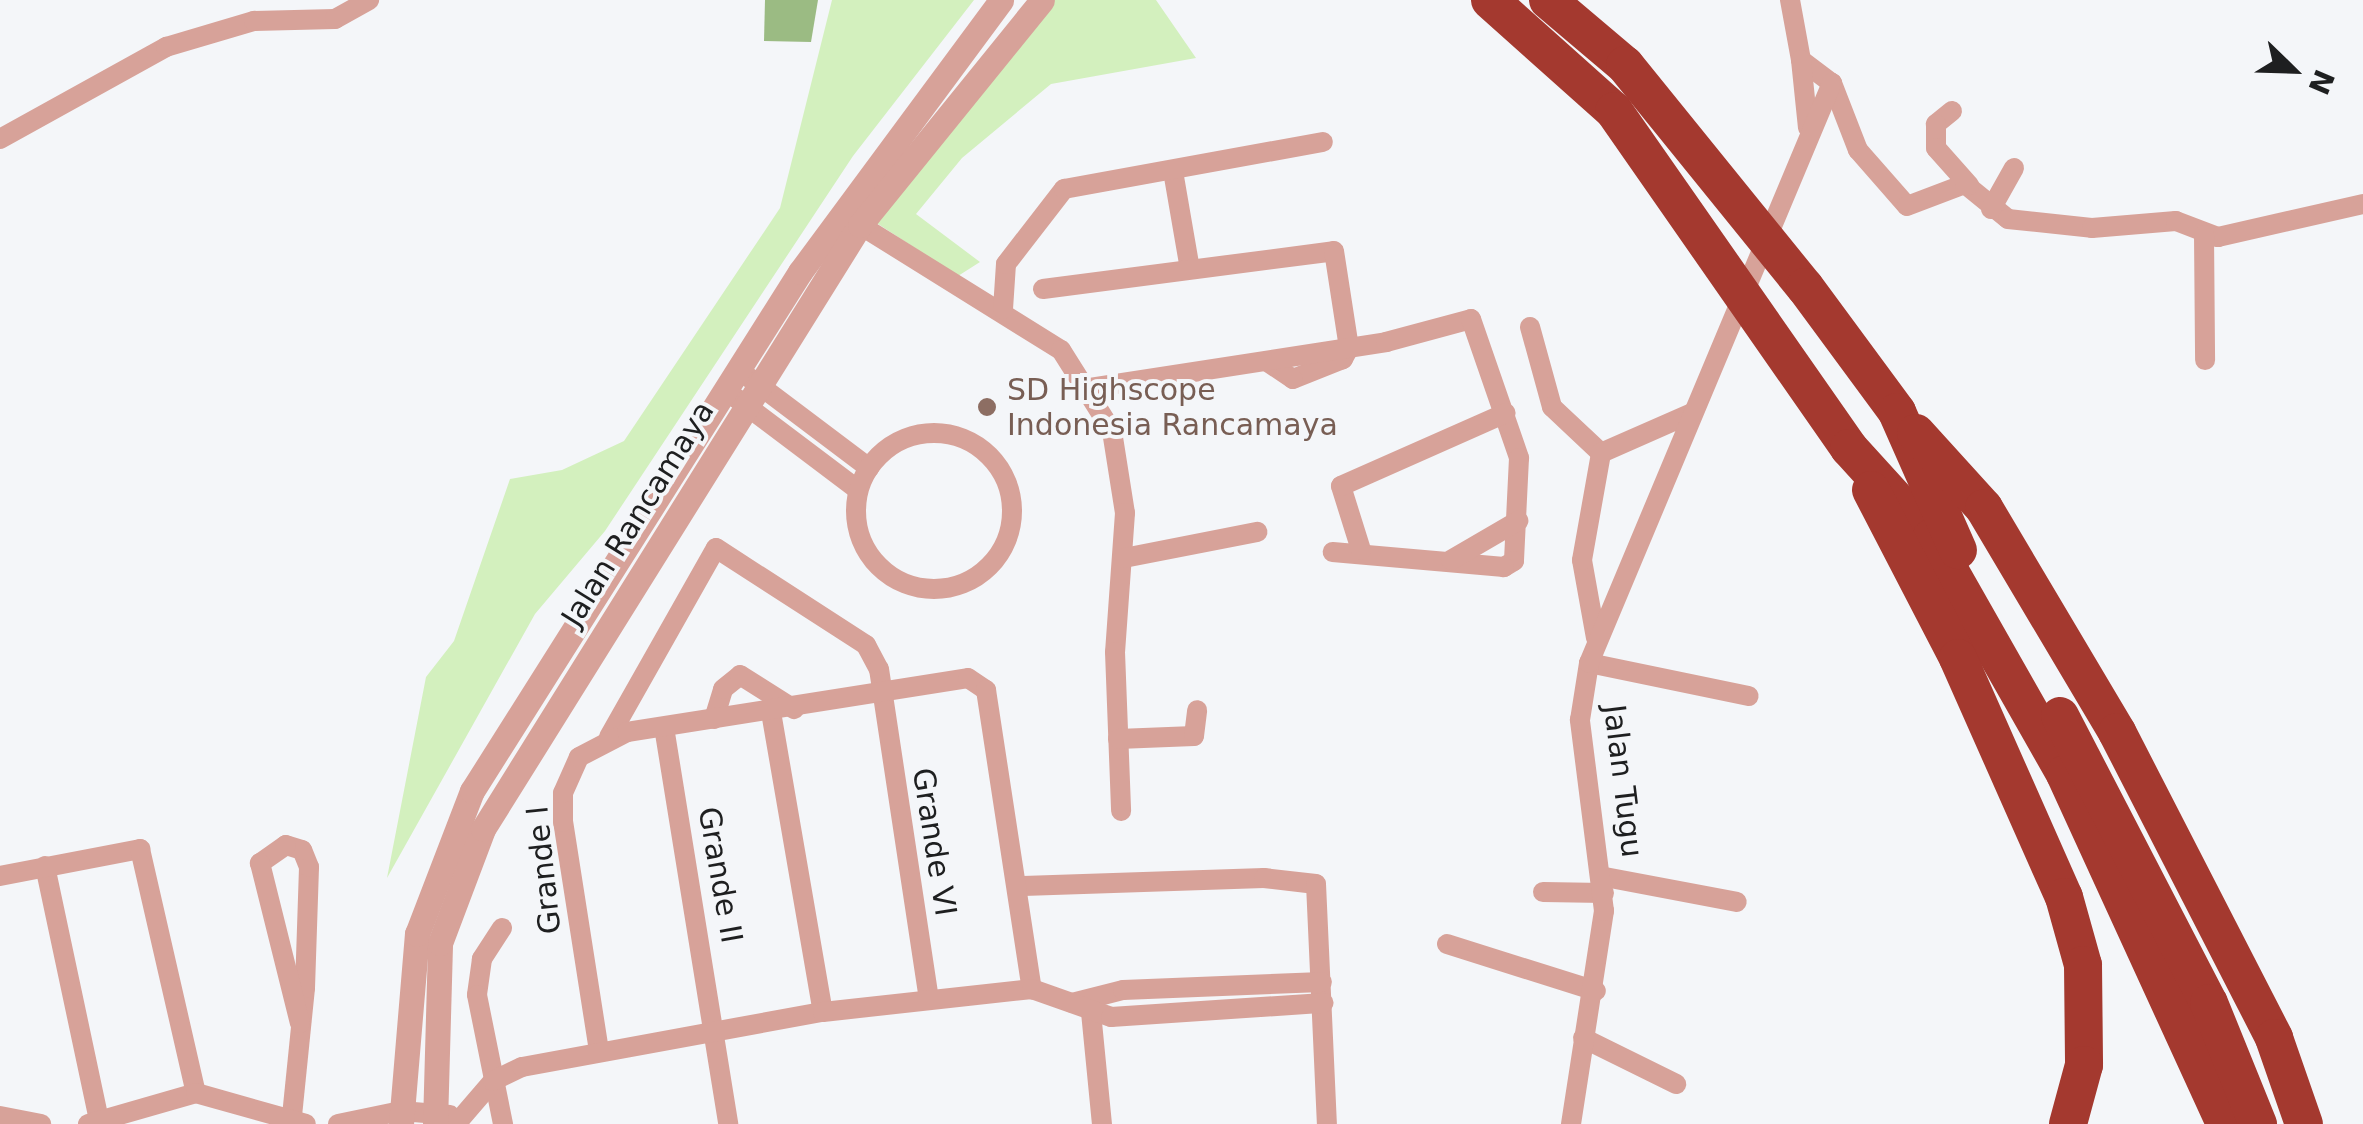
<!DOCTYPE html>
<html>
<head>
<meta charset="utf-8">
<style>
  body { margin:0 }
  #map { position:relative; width:2363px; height:1124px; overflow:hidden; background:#f4f6f9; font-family:"DejaVu Sans",sans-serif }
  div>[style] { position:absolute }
  .green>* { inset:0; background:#d3f0be }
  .forest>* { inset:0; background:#9bbb83 }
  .minor>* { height:20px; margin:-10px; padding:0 10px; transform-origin:10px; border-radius:10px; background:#d7a299 }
  .minor>.ring { margin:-10px; padding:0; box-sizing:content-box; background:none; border:20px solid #d7a299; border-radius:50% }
  .tertiary>* { height:25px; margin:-12.5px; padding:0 12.5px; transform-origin:12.5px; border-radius:12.5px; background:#d7a299 }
  .motorway>* { height:38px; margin:-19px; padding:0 19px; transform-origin:19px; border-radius:19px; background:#a4392f }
  .dots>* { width:28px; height:28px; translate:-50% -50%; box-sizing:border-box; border:5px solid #f4f6f9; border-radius:50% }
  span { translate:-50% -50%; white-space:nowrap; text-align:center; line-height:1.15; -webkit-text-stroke:8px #f4f6f9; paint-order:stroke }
  .education-label { font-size:30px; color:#785e54 }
  .left { translate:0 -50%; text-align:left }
  .street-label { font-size:30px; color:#1e1f20 }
  .north { position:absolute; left:2243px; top:20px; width:100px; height:100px; -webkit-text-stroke:8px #f4f6f9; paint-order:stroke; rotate:113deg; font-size:28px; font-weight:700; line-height:40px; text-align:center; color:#1e1f20 }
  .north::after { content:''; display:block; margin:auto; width:35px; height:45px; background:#1e1f20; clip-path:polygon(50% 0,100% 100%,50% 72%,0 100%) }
</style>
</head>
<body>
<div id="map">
  <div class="green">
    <i style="clip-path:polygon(832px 0,974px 0,853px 156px,605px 531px,535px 614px,387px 878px,426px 677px,454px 641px,510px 479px,562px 470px,624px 441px,780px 208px)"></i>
    <i style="clip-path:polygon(1054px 0,1156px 0,1196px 58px,1051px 84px,962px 158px,916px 214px,980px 262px,958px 276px,875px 222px)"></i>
  </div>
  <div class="forest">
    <i style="clip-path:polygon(765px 0,818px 0,811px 42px,764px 41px)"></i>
  </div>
  <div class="minor">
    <i style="left:1790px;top:0;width:61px;rotate:79.6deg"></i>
    <i style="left:1801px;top:60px;width:39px;rotate:37deg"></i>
    <i style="left:1832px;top:83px;width:72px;rotate:68.8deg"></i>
    <i style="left:1858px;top:150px;width:74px;rotate:48.8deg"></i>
    <i style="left:1907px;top:206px;width:62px;rotate:-20.8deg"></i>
    <i style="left:1965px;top:184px;width:55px;rotate:39.1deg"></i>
    <i style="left:2008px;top:219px;width:84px;rotate:6.1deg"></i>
    <i style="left:2092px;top:228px;width:84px;rotate:-4.8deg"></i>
    <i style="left:2176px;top:221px;width:45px;rotate:20.9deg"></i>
    <i style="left:2218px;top:237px;width:149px;rotate:-12.8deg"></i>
    <i style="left:1801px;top:60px;width:68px;rotate:84.1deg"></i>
    <i style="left:1952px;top:111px;width:21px;rotate:141deg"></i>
    <i style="left:1936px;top:124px;width:24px;rotate:90deg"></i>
    <i style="left:1936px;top:148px;width:50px;rotate:48.3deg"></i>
    <i style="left:0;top:139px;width:190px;rotate:-29deg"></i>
    <i style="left:166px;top:47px;width:92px;rotate:-16.5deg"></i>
    <i style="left:254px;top:21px;width:81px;rotate:-1.4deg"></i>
    <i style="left:335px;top:19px;width:39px;rotate:-29deg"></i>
    <i style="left:1173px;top:171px;width:94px;rotate:80.2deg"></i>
    <i style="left:1991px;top:209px;width:47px;rotate:-60.7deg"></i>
    <i style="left:860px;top:225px;width:237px;rotate:31.9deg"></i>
    <i style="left:1061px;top:350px;width:96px;rotate:57.8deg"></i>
    <i style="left:1112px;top:431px;width:83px;rotate:81deg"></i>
    <i style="left:1125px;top:513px;width:139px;rotate:94.1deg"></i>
    <i style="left:1115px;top:652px;width:159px;rotate:87.8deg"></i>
    <i style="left:2204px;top:235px;width:125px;rotate:89.5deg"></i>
    <i style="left:1043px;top:289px;width:293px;rotate:-7.4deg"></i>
    <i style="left:1334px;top:251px;width:98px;rotate:81.2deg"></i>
    <i style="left:1349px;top:348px;width:13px;rotate:119deg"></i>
    <i style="left:1343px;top:359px;width:54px;rotate:158.2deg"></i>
    <i style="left:1293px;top:379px;width:32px;rotate:-146deg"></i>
    <i style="left:1003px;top:309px;width:45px;rotate:-86.2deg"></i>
    <i style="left:1006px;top:264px;width:95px;rotate:-52.3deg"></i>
    <i style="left:1064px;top:189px;width:263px;rotate:-10.3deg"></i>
    <i style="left:1530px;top:327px;width:83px;rotate:74.6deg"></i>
    <i style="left:1552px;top:407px;width:67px;rotate:43.2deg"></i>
    <i style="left:1601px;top:453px;width:99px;rotate:-23.7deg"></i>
    <i style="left:739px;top:370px;width:163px;rotate:37deg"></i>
    <i style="left:1090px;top:388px;width:300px;rotate:-8.8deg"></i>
    <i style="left:1386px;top:342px;width:88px;rotate:-15.1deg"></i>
    <i style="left:1471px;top:319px;width:147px;rotate:70.9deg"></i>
    <i style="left:1519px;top:458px;width:103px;rotate:92.8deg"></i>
    <i style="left:1514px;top:561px;width:12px;rotate:149deg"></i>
    <i style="left:1504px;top:567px;width:172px;rotate:-175deg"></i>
    <i style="left:736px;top:398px;width:153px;rotate:37deg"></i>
    <i class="ring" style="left:856px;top:433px;width:136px;height:136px"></i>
    <i style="left:1361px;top:550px;width:67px;rotate:-107.4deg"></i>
    <i style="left:1341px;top:486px;width:180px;rotate:-23.9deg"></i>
    <i style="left:1124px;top:558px;width:136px;rotate:-11.1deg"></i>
    <i style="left:1451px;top:560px;width:78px;rotate:-30.2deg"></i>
    <i style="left:1596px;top:638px;width:79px;rotate:-100.2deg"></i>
    <i style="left:1582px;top:560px;width:109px;rotate:-79.9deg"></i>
    <i style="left:1589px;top:663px;width:163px;rotate:11.7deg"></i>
    <i style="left:771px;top:712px;width:304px;rotate:80.2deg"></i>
    <i style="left:714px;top:719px;width:31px;rotate:-73deg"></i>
    <i style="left:723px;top:689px;width:22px;rotate:-39deg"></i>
    <i style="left:740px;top:675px;width:64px;rotate:32.2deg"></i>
    <i style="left:664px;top:727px;width:402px;rotate:80.8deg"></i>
    <i style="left:609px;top:737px;width:217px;rotate:-60.5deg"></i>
    <i style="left:716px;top:548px;width:179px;rotate:32.9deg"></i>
    <i style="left:866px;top:645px;width:27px;rotate:62deg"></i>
    <i style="left:879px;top:669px;width:334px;rotate:81.4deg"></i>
    <i style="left:1118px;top:739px;width:76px;rotate:-2.3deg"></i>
    <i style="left:1194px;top:736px;width:26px;rotate:-83deg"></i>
    <i style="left:45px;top:866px;width:260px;rotate:78deg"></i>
    <i style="left:0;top:876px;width:143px;rotate:-10.9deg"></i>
    <i style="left:140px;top:849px;width:250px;rotate:77.1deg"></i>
    <i style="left:1605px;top:877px;width:134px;rotate:10.7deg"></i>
    <i style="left:1023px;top:886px;width:241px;rotate:-1.9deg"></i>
    <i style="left:1264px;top:878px;width:52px;rotate:6.6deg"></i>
    <i style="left:1316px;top:884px;width:240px;rotate:87.4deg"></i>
    <i style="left:1543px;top:892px;width:61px;rotate:0.9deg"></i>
    <i style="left:502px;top:928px;width:37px;rotate:123deg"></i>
    <i style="left:482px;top:959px;width:36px;rotate:98deg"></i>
    <i style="left:477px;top:995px;width:132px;rotate:78.6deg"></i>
    <i style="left:1447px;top:944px;width:156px;rotate:17.5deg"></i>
    <i style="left:1090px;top:1002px;width:123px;rotate:84.4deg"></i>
    <i style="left:1072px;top:1003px;width:53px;rotate:-14.3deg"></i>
    <i style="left:1123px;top:990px;width:199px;rotate:-2.3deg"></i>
    <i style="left:1583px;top:1038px;width:104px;rotate:26.3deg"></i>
    <i style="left:599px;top:1051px;width:232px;rotate:-98.9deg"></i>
    <i style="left:563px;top:822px;width:29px;rotate:-90deg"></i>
    <i style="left:563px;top:793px;width:39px;rotate:-66deg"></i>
    <i style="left:579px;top:757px;width:54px;rotate:-27.5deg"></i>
    <i style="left:627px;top:732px;width:345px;rotate:-9deg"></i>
    <i style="left:968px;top:678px;width:22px;rotate:34deg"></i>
    <i style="left:986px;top:690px;width:303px;rotate:81.3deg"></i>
    <i style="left:0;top:1116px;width:42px;rotate:11deg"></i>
    <i style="left:292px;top:1116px;width:129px;rotate:-84.2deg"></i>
    <i style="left:305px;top:988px;width:121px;rotate:-88.1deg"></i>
    <i style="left:309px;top:867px;width:18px;rotate:-112deg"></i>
    <i style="left:302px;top:850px;width:17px;rotate:-163deg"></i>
    <i style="left:286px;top:845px;width:32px;rotate:145deg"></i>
    <i style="left:260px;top:863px;width:165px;rotate:76deg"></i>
    <i style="left:88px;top:1124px;width:112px;rotate:-16deg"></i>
    <i style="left:196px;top:1093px;width:114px;rotate:15.7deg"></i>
    <i style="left:338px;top:1124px;width:64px;rotate:-11.7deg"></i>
    <i style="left:401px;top:1111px;width:49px;rotate:4.7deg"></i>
    <i style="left:456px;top:1124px;width:57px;rotate:-49.3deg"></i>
    <i style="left:493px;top:1081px;width:32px;rotate:-26deg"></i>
    <i style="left:522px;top:1067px;width:306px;rotate:-10.4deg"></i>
    <i style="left:823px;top:1012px;width:210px;rotate:-6.3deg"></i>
    <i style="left:1032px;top:989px;width:84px;rotate:19.5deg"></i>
    <i style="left:1111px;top:1017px;width:213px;rotate:-3.8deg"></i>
    <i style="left:1571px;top:1124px;width:216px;rotate:-81.2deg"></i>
    <i style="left:1604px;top:911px;width:193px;rotate:-97.2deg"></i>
    <i style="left:1580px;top:720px;width:58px;rotate:-81deg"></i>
    <i style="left:1589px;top:663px;width:629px;rotate:-67.27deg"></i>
  </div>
  <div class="tertiary">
    <i style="left:401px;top:1124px;width:191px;rotate:-85.2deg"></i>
    <i style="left:417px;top:934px;width:153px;rotate:-69deg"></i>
    <i style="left:472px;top:791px;width:614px;rotate:-57.71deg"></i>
    <i style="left:800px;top:272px;width:338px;rotate:-53.5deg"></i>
    <i style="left:435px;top:1124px;width:181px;rotate:-88.4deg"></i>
    <i style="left:440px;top:943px;width:122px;rotate:-69.3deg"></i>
    <i style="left:483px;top:829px;width:712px;rotate:-58.03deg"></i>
    <i style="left:860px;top:225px;width:289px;rotate:-51deg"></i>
  </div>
  <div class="motorway">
    <i style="left:1490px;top:0;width:166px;rotate:41.8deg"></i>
    <i style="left:1614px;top:111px;width:411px;rotate:55.1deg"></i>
    <i style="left:1849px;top:448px;width:122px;rotate:47.7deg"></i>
    <i style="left:1931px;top:538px;width:271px;rotate:60.4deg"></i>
    <i style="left:2065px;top:774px;width:385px;rotate:65.4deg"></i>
    <i style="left:1548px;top:0;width:101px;rotate:40.2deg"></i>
    <i style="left:1625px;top:65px;width:286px;rotate:51deg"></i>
    <i style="left:1805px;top:287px;width:155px;rotate:53.6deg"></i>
    <i style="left:1897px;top:412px;width:151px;rotate:66.2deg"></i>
    <i style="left:1916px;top:433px;width:101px;rotate:47.8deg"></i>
    <i style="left:1984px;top:508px;width:261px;rotate:59.3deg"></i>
    <i style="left:2117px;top:732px;width:344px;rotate:62.8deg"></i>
    <i style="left:2274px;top:1038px;width:91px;rotate:70.8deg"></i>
    <i style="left:1871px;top:490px;width:189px;rotate:62.6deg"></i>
    <i style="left:1958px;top:658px;width:261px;rotate:66.1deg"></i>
    <i style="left:2064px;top:897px;width:71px;rotate:74.4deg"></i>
    <i style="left:2083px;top:965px;width:100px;rotate:89.4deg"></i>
    <i style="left:2084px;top:1065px;width:61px;rotate:105.2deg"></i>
    <i style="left:2060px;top:716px;width:323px;rotate:62.6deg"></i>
    <i style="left:2209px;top:1003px;width:131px;rotate:68deg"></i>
  </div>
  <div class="dots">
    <i style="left:987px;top:407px;background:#8d6e63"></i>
  </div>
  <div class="education-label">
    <span class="left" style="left:1007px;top:407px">SD Highscope<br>Indonesia Rancamaya</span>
  </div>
  <div class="street-label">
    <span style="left:638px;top:514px;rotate:-58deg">Jalan Rancamaya</span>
    <span style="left:1623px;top:781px;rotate:83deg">Jalan Tugu</span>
    <span style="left:934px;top:842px;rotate:81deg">Grande VI</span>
    <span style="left:544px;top:870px;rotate:-96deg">Grande I</span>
    <span style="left:720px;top:875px;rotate:80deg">Grande II</span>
  </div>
  <div class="north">N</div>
</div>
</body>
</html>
